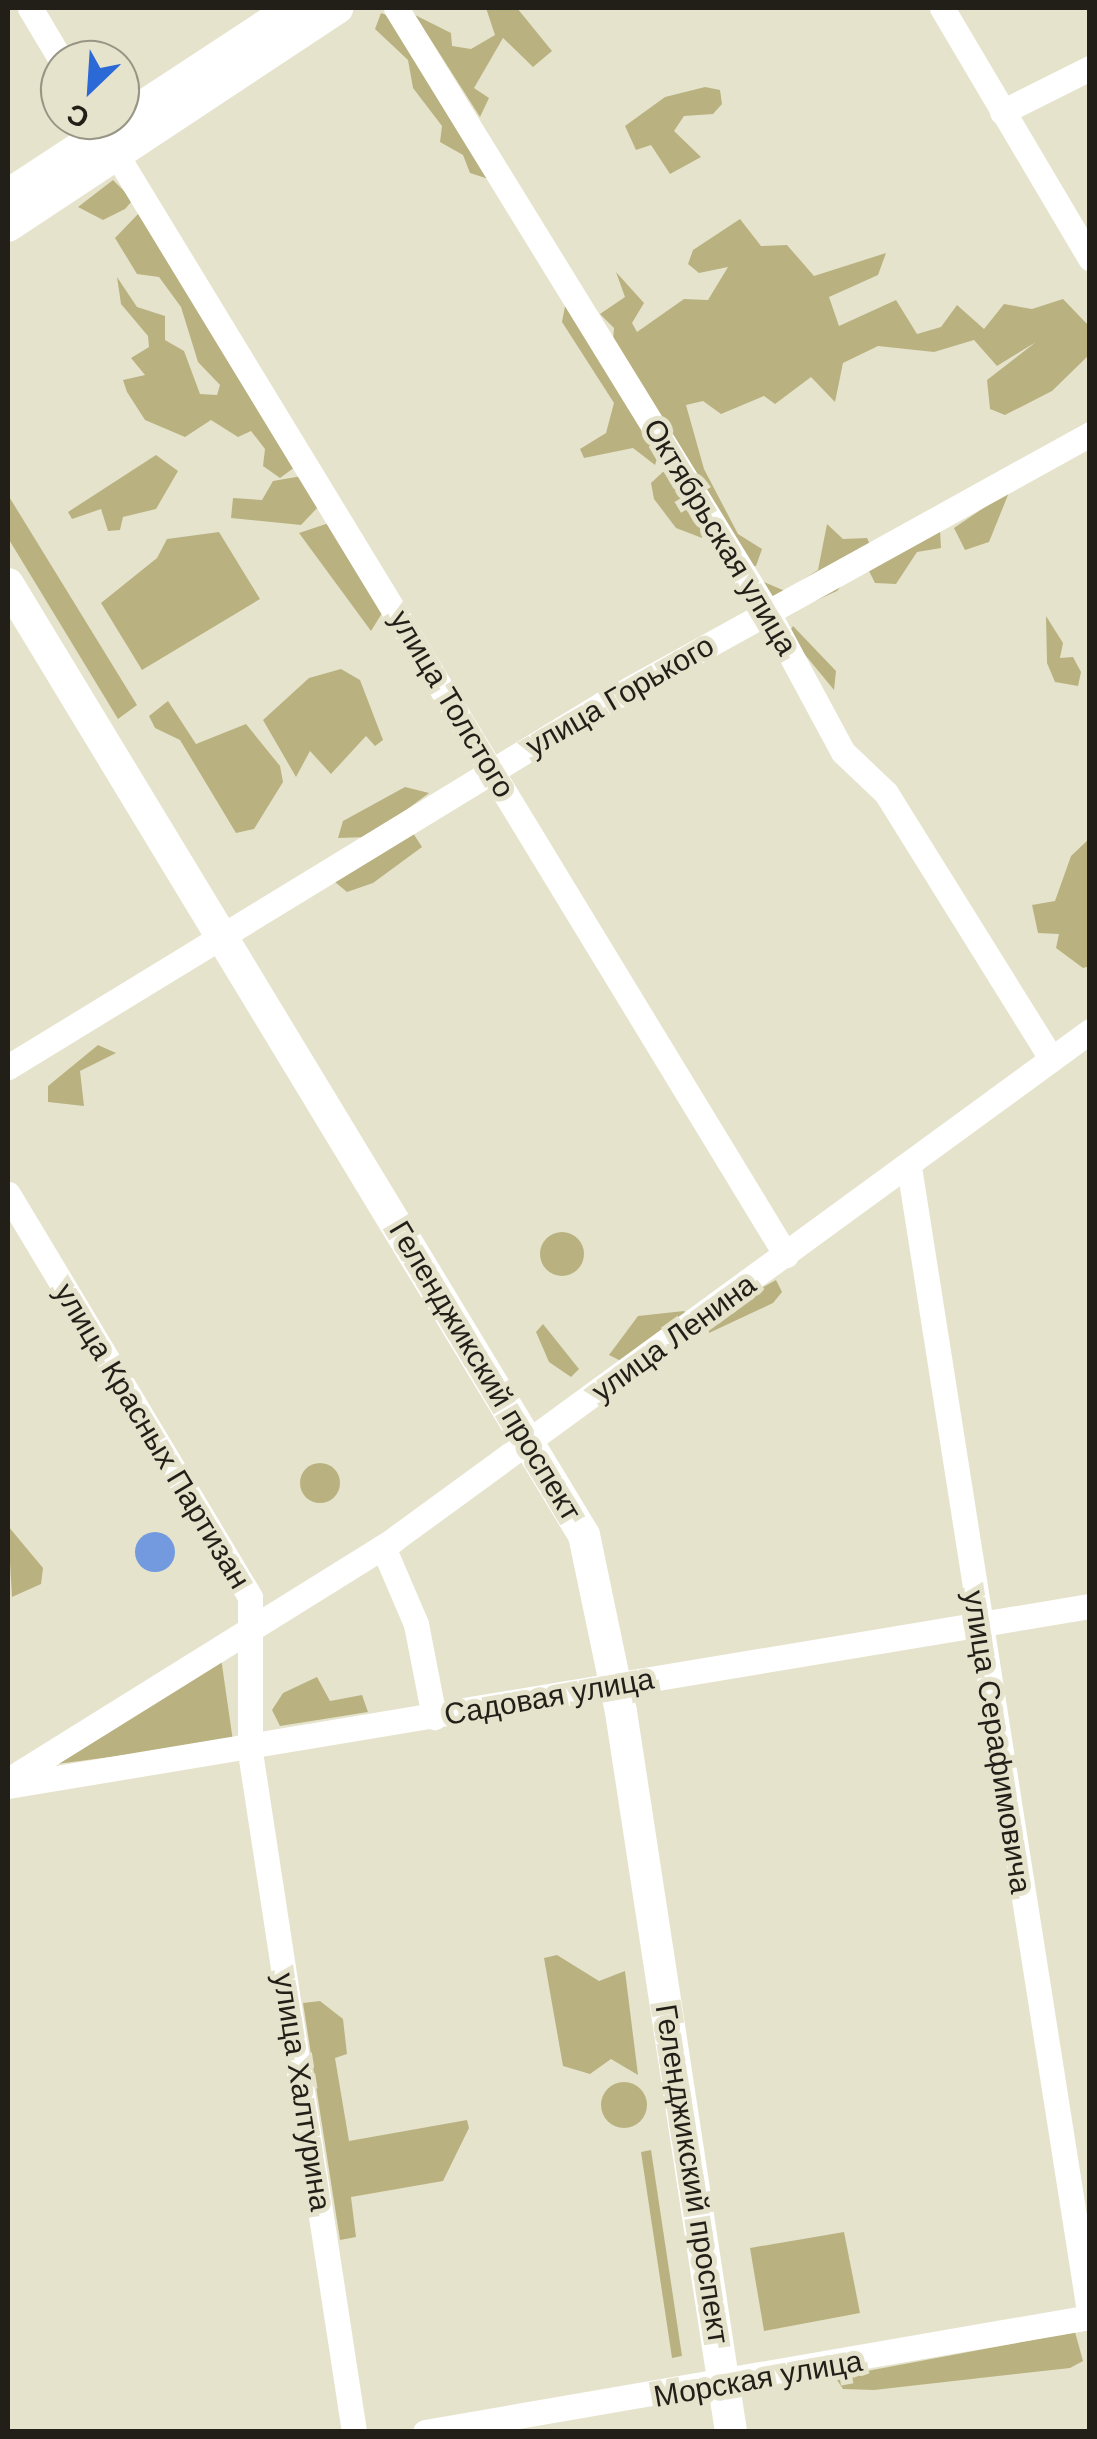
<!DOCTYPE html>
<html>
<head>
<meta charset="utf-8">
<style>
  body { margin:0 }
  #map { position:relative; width:1097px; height:2439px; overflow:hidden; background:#e6e3cd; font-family:Arial,sans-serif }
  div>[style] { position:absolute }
  .green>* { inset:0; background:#b9b280 }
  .round { border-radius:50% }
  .water>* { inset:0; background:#739ade }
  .minor>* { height:25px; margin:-12.5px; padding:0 12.5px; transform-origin:12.5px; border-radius:12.5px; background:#fff }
  .major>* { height:32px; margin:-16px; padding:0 16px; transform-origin:16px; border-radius:16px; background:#fff }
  span { translate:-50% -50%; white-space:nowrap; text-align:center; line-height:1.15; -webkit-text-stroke:10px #e6e3cd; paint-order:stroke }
  .street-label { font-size:30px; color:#211f17 }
  .frame { position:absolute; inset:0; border:10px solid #211f17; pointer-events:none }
  .north { position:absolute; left:40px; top:40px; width:100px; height:100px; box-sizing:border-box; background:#e6e3cd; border:2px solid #979584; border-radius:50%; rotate:205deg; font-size:28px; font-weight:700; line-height:40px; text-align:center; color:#211f17 }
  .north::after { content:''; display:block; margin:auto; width:35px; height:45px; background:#2b69d6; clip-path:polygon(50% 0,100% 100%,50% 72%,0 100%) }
</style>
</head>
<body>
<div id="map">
  <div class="green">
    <i style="clip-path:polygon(486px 8px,517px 8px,552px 51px,533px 67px,503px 38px,474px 88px,489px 98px,480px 117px,415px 15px,451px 33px,452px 46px,471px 49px,495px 35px)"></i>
    <i style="clip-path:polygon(381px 13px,402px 21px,498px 182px,470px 173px,463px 155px,440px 142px,442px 126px,413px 88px,408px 60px,375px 29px)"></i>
    <i style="clip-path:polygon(705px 87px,720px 90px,722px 104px,713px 114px,684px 116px,674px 131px,701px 157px,670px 174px,651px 145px,636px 150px,625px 126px,665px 97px)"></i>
    <i style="clip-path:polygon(113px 180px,133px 200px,125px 209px,103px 220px,78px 207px)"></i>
    <i style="clip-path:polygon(139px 213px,295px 467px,280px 478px,263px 466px,265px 449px,251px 431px,238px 437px,211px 420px,185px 437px,145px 420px,127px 392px,123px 380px,145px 375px,131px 358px,149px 347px,148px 336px,121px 304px,117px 277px,137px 307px,165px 316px,165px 340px,184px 351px,200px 394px,217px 395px,220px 385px,198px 362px,181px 307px,159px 277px,137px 274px,115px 238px)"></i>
    <i style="clip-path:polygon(740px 219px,761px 246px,787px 245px,814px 276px,886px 253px,878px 275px,829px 297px,839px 326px,896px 300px,917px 334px,941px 327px,957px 305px,984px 329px,1004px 304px,1032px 309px,1063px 299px,1089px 326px,1089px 355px,1052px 391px,1005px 415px,990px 409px,987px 380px,1036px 342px,997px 366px,974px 340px,934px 352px,878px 346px,843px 363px,835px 402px,811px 377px,775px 404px,764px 396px,721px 414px,703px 401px,686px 405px,704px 469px,738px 534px,762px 549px,756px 566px,746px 567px,659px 452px,655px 465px,633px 448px,584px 458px,580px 449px,606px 433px,614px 403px,562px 322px,565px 306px,573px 309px,612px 351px,614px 328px,600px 314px,625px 297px,616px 272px,644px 303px,632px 323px,637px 332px,684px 299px,708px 300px,728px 267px,699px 273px,688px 264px,693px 250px)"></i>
    <i style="clip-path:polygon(156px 455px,178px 471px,156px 509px,123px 517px,120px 530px,108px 531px,101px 509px,72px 519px,68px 512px)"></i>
    <i style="clip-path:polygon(667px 468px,705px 523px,702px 538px,676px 528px,654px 499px,651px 483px)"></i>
    <i style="clip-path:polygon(302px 476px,319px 506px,301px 525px,231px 518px,233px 498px,262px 500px,273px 481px)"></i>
    <i style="clip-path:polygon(1010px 490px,989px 542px,965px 550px,954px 528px)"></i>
    <i style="clip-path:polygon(8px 495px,137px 705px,118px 719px,8px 538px)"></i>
    <i style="clip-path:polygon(332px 522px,384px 610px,371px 631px,299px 533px)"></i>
    <i style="clip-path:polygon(827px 524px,843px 539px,867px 538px,872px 549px,837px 591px,797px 609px,759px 590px,764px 582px,785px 591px,818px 570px)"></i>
    <i style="clip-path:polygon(940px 530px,941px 548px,917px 552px,896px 584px,875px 583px,869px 571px,882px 559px)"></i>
    <i style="clip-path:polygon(219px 532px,260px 599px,142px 670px,101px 603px,157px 558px,167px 539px)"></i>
    <i style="clip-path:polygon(1046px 616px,1063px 643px,1060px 658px,1073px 657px,1081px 672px,1078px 686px,1055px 682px,1047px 663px)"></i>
    <i style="clip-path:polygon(793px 626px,836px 671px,834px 690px,788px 634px)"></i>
    <i style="clip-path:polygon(341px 669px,360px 680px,383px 740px,375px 746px,366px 736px,331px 774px,310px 751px,296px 777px,263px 720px,309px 678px)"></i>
    <i style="clip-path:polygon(168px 701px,196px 744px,246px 724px,280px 766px,283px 782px,254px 829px,236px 833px,180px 740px,155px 728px,149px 716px)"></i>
    <i style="clip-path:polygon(405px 787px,429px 793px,370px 837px,338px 838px,343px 821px)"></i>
    <i style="clip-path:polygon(411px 830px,422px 847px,373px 883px,347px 892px,335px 882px,341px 865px,380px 855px)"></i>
    <i style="clip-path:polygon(1089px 839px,1090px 966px,1083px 968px,1056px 948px,1059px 934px,1038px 933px,1032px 905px,1055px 901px,1071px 856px)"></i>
    <i style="clip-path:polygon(98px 1045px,116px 1053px,80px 1071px,84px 1106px,48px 1102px,48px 1086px)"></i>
    <i class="round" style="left:540px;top:1232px;width:44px;height:44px"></i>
    <i style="clip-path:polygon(776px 1280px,782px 1292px,773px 1303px,709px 1333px,707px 1318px)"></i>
    <i style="clip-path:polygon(684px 1311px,690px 1317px,625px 1363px,609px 1355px,638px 1316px)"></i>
    <i style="clip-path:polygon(543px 1324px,579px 1369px,571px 1377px,549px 1362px,536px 1332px)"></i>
    <i class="round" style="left:300px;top:1463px;width:40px;height:40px"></i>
    <i style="clip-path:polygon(8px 1526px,43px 1568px,41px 1584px,12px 1597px)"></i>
    <i style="clip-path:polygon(221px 1658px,233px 1741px,49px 1765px)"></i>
    <i style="clip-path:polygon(317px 1677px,330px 1701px,362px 1695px,368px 1712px,280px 1726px,272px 1710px,283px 1693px)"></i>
    <i style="clip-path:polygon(557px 1955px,599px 1981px,625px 1971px,638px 2075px,611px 2059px,590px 2074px,563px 2066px,544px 1958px)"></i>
    <i style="clip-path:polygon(320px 2001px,343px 2019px,347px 2054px,335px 2058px,349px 2141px,467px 2120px,469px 2128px,443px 2181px,351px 2197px,356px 2237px,340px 2240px,303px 2003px)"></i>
    <i class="round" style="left:601px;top:2082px;width:46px;height:46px"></i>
    <i style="clip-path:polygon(651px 2150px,682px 2356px,672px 2358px,641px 2152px)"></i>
    <i style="clip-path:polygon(844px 2232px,860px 2313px,764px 2331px,750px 2248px)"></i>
    <i style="clip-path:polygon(1075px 2332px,1083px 2361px,1070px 2368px,874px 2390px,843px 2389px,835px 2377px)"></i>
  </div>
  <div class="water">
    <i class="round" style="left:135px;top:1532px;width:40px;height:40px"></i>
  </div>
  <div class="minor">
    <i style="left:30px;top:8px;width:61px;rotate:59.2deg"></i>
    <i style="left:396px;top:8px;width:708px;rotate:58.4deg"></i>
    <i style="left:767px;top:611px;width:160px;rotate:61.7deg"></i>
    <i style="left:843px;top:752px;width:59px;rotate:43.6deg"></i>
    <i style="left:886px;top:793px;width:312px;rotate:58.1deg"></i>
    <i style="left:942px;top:8px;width:291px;rotate:59.4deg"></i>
    <i style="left:1002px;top:112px;width:98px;rotate:-26.6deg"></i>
    <i style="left:116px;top:154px;width:1289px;rotate:58.68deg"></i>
    <i style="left:8px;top:1067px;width:696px;rotate:-31.43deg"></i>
    <i style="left:602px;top:704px;width:558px;rotate:-28.95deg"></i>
    <i style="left:909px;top:1167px;width:1164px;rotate:81.06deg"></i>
    <i style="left:8px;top:1194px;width:470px;rotate:59deg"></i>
    <i style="left:250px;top:1597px;width:155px;rotate:90deg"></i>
    <i style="left:250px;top:1752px;width:688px;rotate:81.3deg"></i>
    <i style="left:383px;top:1547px;width:84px;rotate:66.8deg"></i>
    <i style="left:416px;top:1624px;width:95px;rotate:79deg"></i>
    <i style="left:8px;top:1780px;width:454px;rotate:-31.9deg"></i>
    <i style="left:393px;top:1540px;width:863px;rotate:-36.14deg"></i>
    <i style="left:8px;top:1786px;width:1097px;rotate:-9.45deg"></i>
    <i style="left:425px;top:2432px;width:675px;rotate:-9.81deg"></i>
  </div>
  <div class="major">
    <i style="left:8px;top:195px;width:341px;rotate:-33.3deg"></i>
    <i style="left:8px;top:226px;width:395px;rotate:-33.5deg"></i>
    <i style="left:8px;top:584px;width:1112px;rotate:58.8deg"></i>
    <i style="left:584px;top:1535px;width:181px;rotate:78.2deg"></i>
    <i style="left:621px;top:1712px;width:728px;rotate:81.31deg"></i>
  </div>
  <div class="street-label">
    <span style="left:720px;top:537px;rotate:59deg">Октябрьская улица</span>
    <span style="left:620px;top:696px;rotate:-30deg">улица Горького</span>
    <span style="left:452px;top:704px;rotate:59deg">улица Толстого</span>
    <span style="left:674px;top:1338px;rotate:-36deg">улица Ленина</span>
    <span style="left:485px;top:1371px;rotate:59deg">Геленджикский проспект</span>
    <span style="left:152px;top:1436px;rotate:59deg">улица Красных Партизан</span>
    <span style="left:549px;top:1697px;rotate:-10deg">Садовая улица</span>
    <span style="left:997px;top:1742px;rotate:81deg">улица Серафимовича</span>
    <span style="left:302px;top:2092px;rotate:81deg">улица Халтурина</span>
    <span style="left:692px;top:2174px;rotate:81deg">Геленджикский проспект</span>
    <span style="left:758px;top:2379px;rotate:-10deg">Морская улица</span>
  </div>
  <div class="frame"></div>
  <div class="north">С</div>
</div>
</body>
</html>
